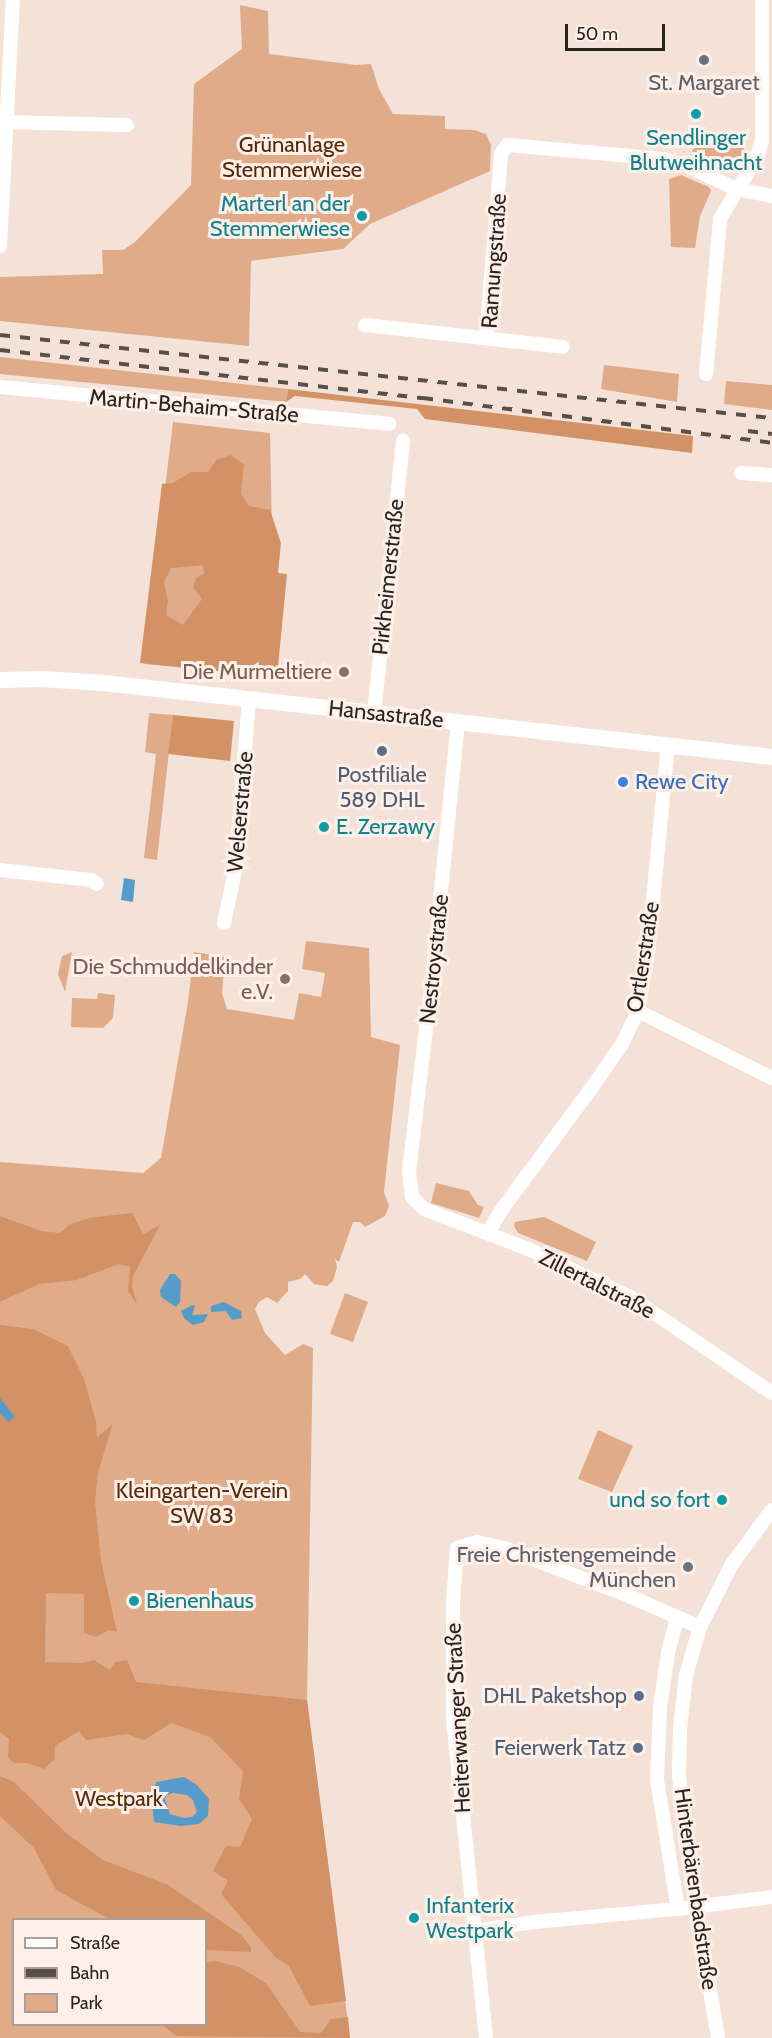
<!DOCTYPE html>
<html>
<head>
<meta charset="utf-8">
<style>
  body { margin:0 }
  #map { position:relative; width:772px; height:2038px; overflow:hidden; background:#f4e2d8; font-family:Cabin,sans-serif }
  div>[style] { position:absolute }
  .green>* { inset:0; background:#e0ab89 }
  .forest>* { inset:0; background:#d39166 }
  .water>* { inset:0; background:#569ccb }
  .minor>* { height:14px; margin:-7px; padding:0 7px; transform-origin:7px; border-radius:7px; background:#fff }
  .tertiary>* { height:16px; margin:-8px; padding:0 8px; transform-origin:8px; border-radius:8px; background:#fff }
  .rail>* { height:4px; margin-top:-2px; transform-origin:0; background:repeating-linear-gradient(90deg,#594f4a 0 10px,transparent 0 20px) }
  .dots>* { width:16px; height:16px; translate:-50% -50%; box-sizing:border-box; border:3px solid #fef0e8; border-radius:50% }
  span { translate:-50% -50%; white-space:nowrap; text-align:center; line-height:1.15; -webkit-text-stroke:6px #fef0e8; paint-order:stroke }
  .worship-label { font-size:22px; color:#5b616d }
  .right { translate:-100% -50%; text-align:right }
  .culture-label { font-size:22px; color:#0d838f }
  .left { translate:0 -50%; text-align:left }
  .park-label { font-size:22px; color:#552a07 }
  .street-label { font-size:22px; color:#2a231f }
  .education-label { font-size:22px; color:#785e54 }
  .service-label { font-size:22px; color:#4e5e75 }
  .shop-label { font-size:22px; color:#366cbe }
  .legend { position:absolute; left:12px; top:1918px; width:195px; height:108px; box-sizing:border-box; background:#fef0e8; border:2px solid #a99e98; margin:0; padding:8px 10px; list-style:none; font-size:18px; color:#2a231f }
  .legend li { display:flex; align-items:center; gap:12px; height:30px }
  .legend b { width:30px; border:2px solid #a99e98 }
  .scale { position:absolute; left:565px; top:24px; width:100px; height:27px; box-sizing:border-box; border:3px solid #2a231f; border-top:0; padding-left:8px; font-size:18px; line-height:21px; white-space:nowrap; color:#2a231f; -webkit-text-stroke:4px #fef0e8; paint-order:stroke }
</style>
</head>
<body>
<div id="map">
  <div class="green">
    <i style="clip-path:polygon(240px 5px,268px 11px,269px 54px,356px 65px,371px 64px,379px 89px,393px 114px,445px 116px,445px 129px,474px 130px,486px 134px,491px 145px,490px 171px,370px 224px,343px 249px,251px 261px,249px 346px,0 321px,0 277px,103px 274px,102px 250px,123px 250px,135px 242px,191px 185px,194px 84px,242px 49px)"></i>
    <i style="clip-path:polygon(695px 148px,744px 148px,739px 163px,729px 171px,694px 155px,692px 150px)"></i>
    <i style="clip-path:polygon(681px 175px,709px 187px,711px 191px,700px 216px,695px 248px,671px 247px,669px 179px)"></i>
    <i style="clip-path:polygon(0 357px,288px 389px,286px 402px,0 374px)"></i>
    <i style="clip-path:polygon(604px 365px,679px 374px,677px 402px,601px 389px)"></i>
    <i style="clip-path:polygon(726px 381px,772px 385px,772px 410px,724px 404px)"></i>
    <i style="clip-path:polygon(173px 422px,270px 433px,272px 532px,261px 675px,144px 664px)"></i>
    <i style="clip-path:polygon(149px 713px,173px 715px,157px 860px,144px 858px,156px 754px,145px 752px)"></i>
    <i style="clip-path:polygon(evenodd,306px 941px,369px 948px,371px 1037px,400px 1045px,384px 1192px,389px 1206px,385px 1216px,365px 1227px,360px 1222px,353px 1222px,339px 1262px,335px 1259px,337px 1267px,333px 1281px,327px 1286px,314px 1284px,305px 1274px,300px 1279px,288px 1282px,288px 1291px,277px 1303px,267px 1297px,259px 1302px,255px 1309px,265px 1333px,285px 1355px,303px 1344px,313px 1348px,307px 1700px,350px 2038px,0 2038px,0 1162px,143px 1173px,161px 1158px,188px 1002px,194px 952px,225px 957px,222px 993px,227px 1009px,294px 1020px,299px 993px,321px 997px,325px 973px,302px 969px,306px 941px,14px 1920px,206px 1920px,206px 2024px,14px 2024px,14px 1920px)"></i>
    <i style="clip-path:polygon(72px 952px,65px 992px,58px 974px,62px 956px)"></i>
    <i style="clip-path:polygon(98px 993px,115px 995px,113px 1018px,103px 1028px,71px 1027px,72px 998px,97px 999px)"></i>
    <i style="clip-path:polygon(436px 1183px,469px 1191px,478px 1205px,484px 1207px,479px 1218px,431px 1203px)"></i>
    <i style="clip-path:polygon(544px 1217px,596px 1242px,587px 1261px,518px 1233px,514px 1226px,515px 1222px)"></i>
    <i style="clip-path:polygon(345px 1293px,368px 1302px,353px 1342px,330px 1334px)"></i>
    <i style="clip-path:polygon(598px 1430px,633px 1446px,612px 1492px,578px 1479px)"></i>
  </div>
  <div class="forest">
    <i style="clip-path:polygon(288px 389px,693px 436px,692px 453px,425px 419px,417px 409px,295px 396px,286px 402px)"></i>
    <i style="clip-path:polygon(evenodd,230px 455px,244px 464px,241px 494px,249px 506px,270px 510px,281px 543px,278px 573px,287px 574px,277px 677px,140px 663px,162px 484px,173px 483px,191px 472px,208px 472px,216px 460px,230px 455px,203px 565px,204px 574px,196px 578px,193px 587px,202px 599px,183px 625px,166px 615px,168px 601px,164px 582px,171px 568px,203px 565px)"></i>
    <i style="clip-path:polygon(173px 715px,234px 721px,230px 761px,168px 754px)"></i>
    <i style="clip-path:polygon(132px 1213px,143px 1234px,160px 1225px,133px 1276px,132px 1286px,137px 1304px,128px 1291px,130px 1267px,119px 1264px,77px 1280px,39px 1284px,0 1302px,0 1216px,41px 1231px,60px 1233px,69px 1225px,89px 1218px)"></i>
    <i style="clip-path:polygon(0 1325px,33px 1329px,68px 1346px,84px 1379px,96px 1422px,97px 1438px,113px 1423px,98px 1472px,95px 1502px,101px 1561px,117px 1632px,109px 1630px,96px 1637px,84px 1633px,84px 1594px,46px 1593px,45px 1662px,83px 1663px,94px 1660px,110px 1670px,115px 1662px,127px 1660px,136px 1682px,307px 1700px,346px 2001px,310px 2006px,289px 1966px,276px 1958px,221px 1894px,228px 1881px,213px 1871px,226px 1846px,240px 1847px,252px 1819px,239px 1799px,243px 1771px,210px 1737px,171px 1723px,144px 1740px,127px 1734px,86px 1740px,79px 1731px,55px 1746px,55px 1759px,44px 1769px,27px 1763px,14px 1763px,8px 1757px,9px 1739px,0 1732px)"></i>
    <i style="clip-path:polygon(0 1776px,14px 1782px,66px 1833px,103px 1860px,168px 1885px,241px 1935px,251px 1947px,251px 1952px,206px 1950px,206px 1920px,109px 1919px,56px 1890px,34px 1848px,0 1816px)"></i>
    <i style="clip-path:polygon(215px 1961px,239px 1967px,266px 1983px,300px 2032px,321px 2033px,331px 2019px,348px 2017px,350px 2038px,177px 2036px,162px 2025px,206px 2024px,206px 1962px)"></i>
  </div>
  <div class="water">
    <i style="clip-path:polygon(124px 878px,135px 880px,133px 902px,121px 900px)"></i>
    <i style="clip-path:polygon(170px 1274px,175px 1274px,181px 1281px,180px 1302px,176px 1307px,161px 1297px,160px 1290px)"></i>
    <i style="clip-path:polygon(224px 1302px,241px 1311px,242px 1318px,232px 1320px,226px 1311px,211px 1312px,211px 1306px)"></i>
    <i style="clip-path:polygon(192px 1305px,195px 1306px,192px 1315px,208px 1314px,204px 1322px,193px 1325px,184px 1318px,181px 1311px)"></i>
    <i style="clip-path:polygon(0 1398px,15px 1417px,8px 1422px,0 1413px)"></i>
    <i style="clip-path:polygon(evenodd,184px 1777px,197px 1785px,209px 1799px,208px 1816px,199px 1824px,181px 1826px,154px 1822px,152px 1803px,156px 1782px,184px 1777px,173px 1793px,187px 1795px,193px 1800px,197px 1812px,192px 1817px,184px 1818px,170px 1814px,165px 1799px,167px 1795px,173px 1793px)"></i>
  </div>
  <div class="minor">
    <i style="left:0;top:122px;width:127px;rotate:1.4deg"></i>
    <i style="left:0;top:246px;width:246px;rotate:-87deg"></i>
    <i style="left:365px;top:325px;width:199px;rotate:6.3deg"></i>
    <i style="left:486px;top:338px;width:185px;rotate:-85.3deg"></i>
    <i style="left:501px;top:154px;width:11px;rotate:-56deg"></i>
    <i style="left:507px;top:145px;width:157px;rotate:5.1deg"></i>
    <i style="left:663px;top:159px;width:23px;rotate:15deg"></i>
    <i style="left:685px;top:165px;width:56px;rotate:25.2deg"></i>
    <i style="left:736px;top:189px;width:37px;rotate:11deg"></i>
    <i style="left:706px;top:374px;width:156px;rotate:-84.8deg"></i>
    <i style="left:720px;top:219px;width:72px;rotate:-59.2deg"></i>
    <i style="left:757px;top:157px;width:16px;rotate:-72deg"></i>
    <i style="left:762px;top:142px;width:142px;rotate:-90deg"></i>
    <i style="left:0;top:387px;width:391px;rotate:5.4deg"></i>
    <i style="left:741px;top:473px;width:31px;rotate:4deg"></i>
    <i style="left:374px;top:713px;width:274px;rotate:-83.9deg"></i>
    <i style="left:458px;top:721px;width:250px;rotate:95.7deg"></i>
    <i style="left:433px;top:970px;width:203px;rotate:96.8deg"></i>
    <i style="left:409px;top:1172px;width:25px;rotate:83deg"></i>
    <i style="left:412px;top:1197px;width:17px;rotate:45deg"></i>
    <i style="left:424px;top:1209px;width:111px;rotate:21deg"></i>
    <i style="left:528px;top:1249px;width:115px;rotate:25.2deg"></i>
    <i style="left:632px;top:1298px;width:169px;rotate:34.2deg"></i>
    <i style="left:0;top:870px;width:92px;rotate:6.3deg"></i>
    <i style="left:91px;top:880px;width:7px;rotate:34deg"></i>
    <i style="left:224px;top:923px;width:53px;rotate:-78.1deg"></i>
    <i style="left:235px;top:871px;width:172px;rotate:-85.3deg"></i>
    <i style="left:638px;top:1011px;width:150px;rotate:26.6deg"></i>
    <i style="left:488px;top:1233px;width:24px;rotate:-60deg"></i>
    <i style="left:500px;top:1212px;width:157px;rotate:-53.6deg"></i>
    <i style="left:593px;top:1086px;width:51px;rotate:-55.4deg"></i>
    <i style="left:622px;top:1044px;width:37px;rotate:-64deg"></i>
    <i style="left:638px;top:1011px;width:60px;rotate:-80.4deg"></i>
    <i style="left:648px;top:952px;width:208px;rotate:-84.5deg"></i>
    <i style="left:677px;top:1619px;width:35px;rotate:105deg"></i>
    <i style="left:668px;top:1653px;width:55px;rotate:98.4deg"></i>
    <i style="left:660px;top:1707px;width:73px;rotate:92.4deg"></i>
    <i style="left:657px;top:1780px;width:131px;rotate:80.8deg"></i>
    <i style="left:473px;top:1931px;width:62px;rotate:-8.4deg"></i>
    <i style="left:534px;top:1922px;width:145px;rotate:-5.2deg"></i>
    <i style="left:678px;top:1909px;width:95px;rotate:-7.3deg"></i>
    <i style="left:486px;top:2038px;width:321px;rotate:-95.9deg"></i>
    <i style="left:453px;top:1719px;width:117px;rotate:-90deg"></i>
    <i style="left:453px;top:1602px;width:54px;rotate:-85.8deg"></i>
    <i style="left:457px;top:1548px;width:21px;rotate:-17deg"></i>
    <i style="left:477px;top:1542px;width:28px;rotate:13deg"></i>
    <i style="left:504px;top:1548px;width:134px;rotate:21deg"></i>
    <i style="left:629px;top:1596px;width:77px;rotate:23.6deg"></i>
    <i style="left:718px;top:2038px;width:203px;rotate:-99.4deg"></i>
    <i style="left:685px;top:1838px;width:63px;rotate:-95.4deg"></i>
    <i style="left:679px;top:1775px;width:47px;rotate:-88.8deg"></i>
    <i style="left:680px;top:1728px;width:53px;rotate:-83.5deg"></i>
    <i style="left:686px;top:1675px;width:50px;rotate:-73.7deg"></i>
    <i style="left:700px;top:1627px;width:71px;rotate:-63.1deg"></i>
    <i style="left:732px;top:1564px;width:67px;rotate:-53.5deg"></i>
  </div>
  <div class="tertiary">
    <i style="left:0;top:680px;width:42px;rotate:-1.4deg"></i>
    <i style="left:42px;top:679px;width:61px;rotate:3.8deg"></i>
    <i style="left:103px;top:683px;width:673px;rotate:6.31deg"></i>
  </div>
  <div class="rail">
    <i style="left:0;top:335px;width:776px;rotate:6.14deg"></i>
    <i style="left:0;top:350px;width:426px;rotate:6.5deg"></i>
    <i style="left:423px;top:398px;width:352px;rotate:7.3deg"></i>
    <i style="left:748px;top:431px;width:24px;rotate:7deg"></i>
  </div>
  <div class="dots">
    <i style="left:704px;top:60px;background:#6b7280"></i>
    <i style="left:696px;top:114px;background:#0f9aa8"></i>
    <i style="left:362px;top:216px;background:#0f9aa8"></i>
    <i style="left:344px;top:672px;background:#8d6e63"></i>
    <i style="left:382px;top:751px;background:#5c6f8a"></i>
    <i style="left:623px;top:782px;background:#3f7fe0"></i>
    <i style="left:324px;top:827px;background:#0f9aa8"></i>
    <i style="left:285px;top:979px;background:#8d6e63"></i>
    <i style="left:722px;top:1500px;background:#0f9aa8"></i>
    <i style="left:688px;top:1567px;background:#6b7280"></i>
    <i style="left:134px;top:1601px;background:#0f9aa8"></i>
    <i style="left:639px;top:1696px;background:#5c6f8a"></i>
    <i style="left:638px;top:1748px;background:#5c6f8a"></i>
    <i style="left:414px;top:1918px;background:#0f9aa8"></i>
  </div>
  <div class="worship-label">
    <span style="left:704px;top:83px">St. Margaret</span>
    <span class="right" style="left:676px;top:1567px">Freie Christengemeinde<br>München</span>
  </div>
  <div class="culture-label">
    <span style="left:696px;top:150px">Sendlinger<br>Blutweihnacht</span>
    <span class="right" style="left:350px;top:216px">Marterl an der<br>Stemmerwiese</span>
    <span class="left" style="left:336px;top:827px">E. Zerzawy</span>
    <span class="right" style="left:710px;top:1500px">und so fort</span>
    <span class="left" style="left:146px;top:1601px">Bienenhaus</span>
    <span class="left" style="left:426px;top:1918px">Infanterix<br>Westpark</span>
  </div>
  <div class="park-label">
    <span style="left:292px;top:157px">Grünanlage<br>Stemmerwiese</span>
    <span style="left:202px;top:1503px">Kleingarten-Verein<br>SW 83</span>
    <span style="left:119px;top:1799px">Westpark</span>
  </div>
  <div class="street-label">
    <span style="left:494px;top:261px;rotate:-86deg">Ramungstraße</span>
    <span style="left:194px;top:406px;rotate:5deg">Martin-Behaim-Straße</span>
    <span style="left:388px;top:577px;rotate:-84deg">Pirkheimerstraße</span>
    <span style="left:386px;top:714px;rotate:6deg">Hansastraße</span>
    <span style="left:240px;top:812px;rotate:-85deg">Welserstraße</span>
    <span style="left:643px;top:957px;rotate:-81deg">Ortlerstraße</span>
    <span style="left:434px;top:959px;rotate:-84deg">Nestroystraße</span>
    <span style="left:597px;top:1284px;rotate:27deg">Zillertalstraße</span>
    <span style="left:458px;top:1718px;rotate:-93deg">Heiterwanger Straße</span>
    <span style="left:696px;top:1889px;rotate:82deg">Hinterbärenbadstraße</span>
  </div>
  <div class="education-label">
    <span class="right" style="left:332px;top:672px">Die Murmeltiere</span>
    <span class="right" style="left:273px;top:979px">Die Schmuddelkinder<br>e.V.</span>
  </div>
  <div class="service-label">
    <span style="left:382px;top:787px">Postfiliale<br>589 DHL</span>
    <span class="right" style="left:627px;top:1696px">DHL Paketshop</span>
    <span class="right" style="left:626px;top:1748px">Feierwerk Tatz</span>
  </div>
  <div class="shop-label">
    <span class="left" style="left:635px;top:782px">Rewe City</span>
  </div>
  <ul class="legend">
  <li><b style="height:8px;background:#fff"></b>Straße</li>
  <li><b style="height:8px;background:#594f4a"></b>Bahn</li>
  <li><b style="height:16px;background:#e0ab89"></b>Park</li>
  </ul>
  <div class="scale">50 m</div>
</div>
</body>
</html>
